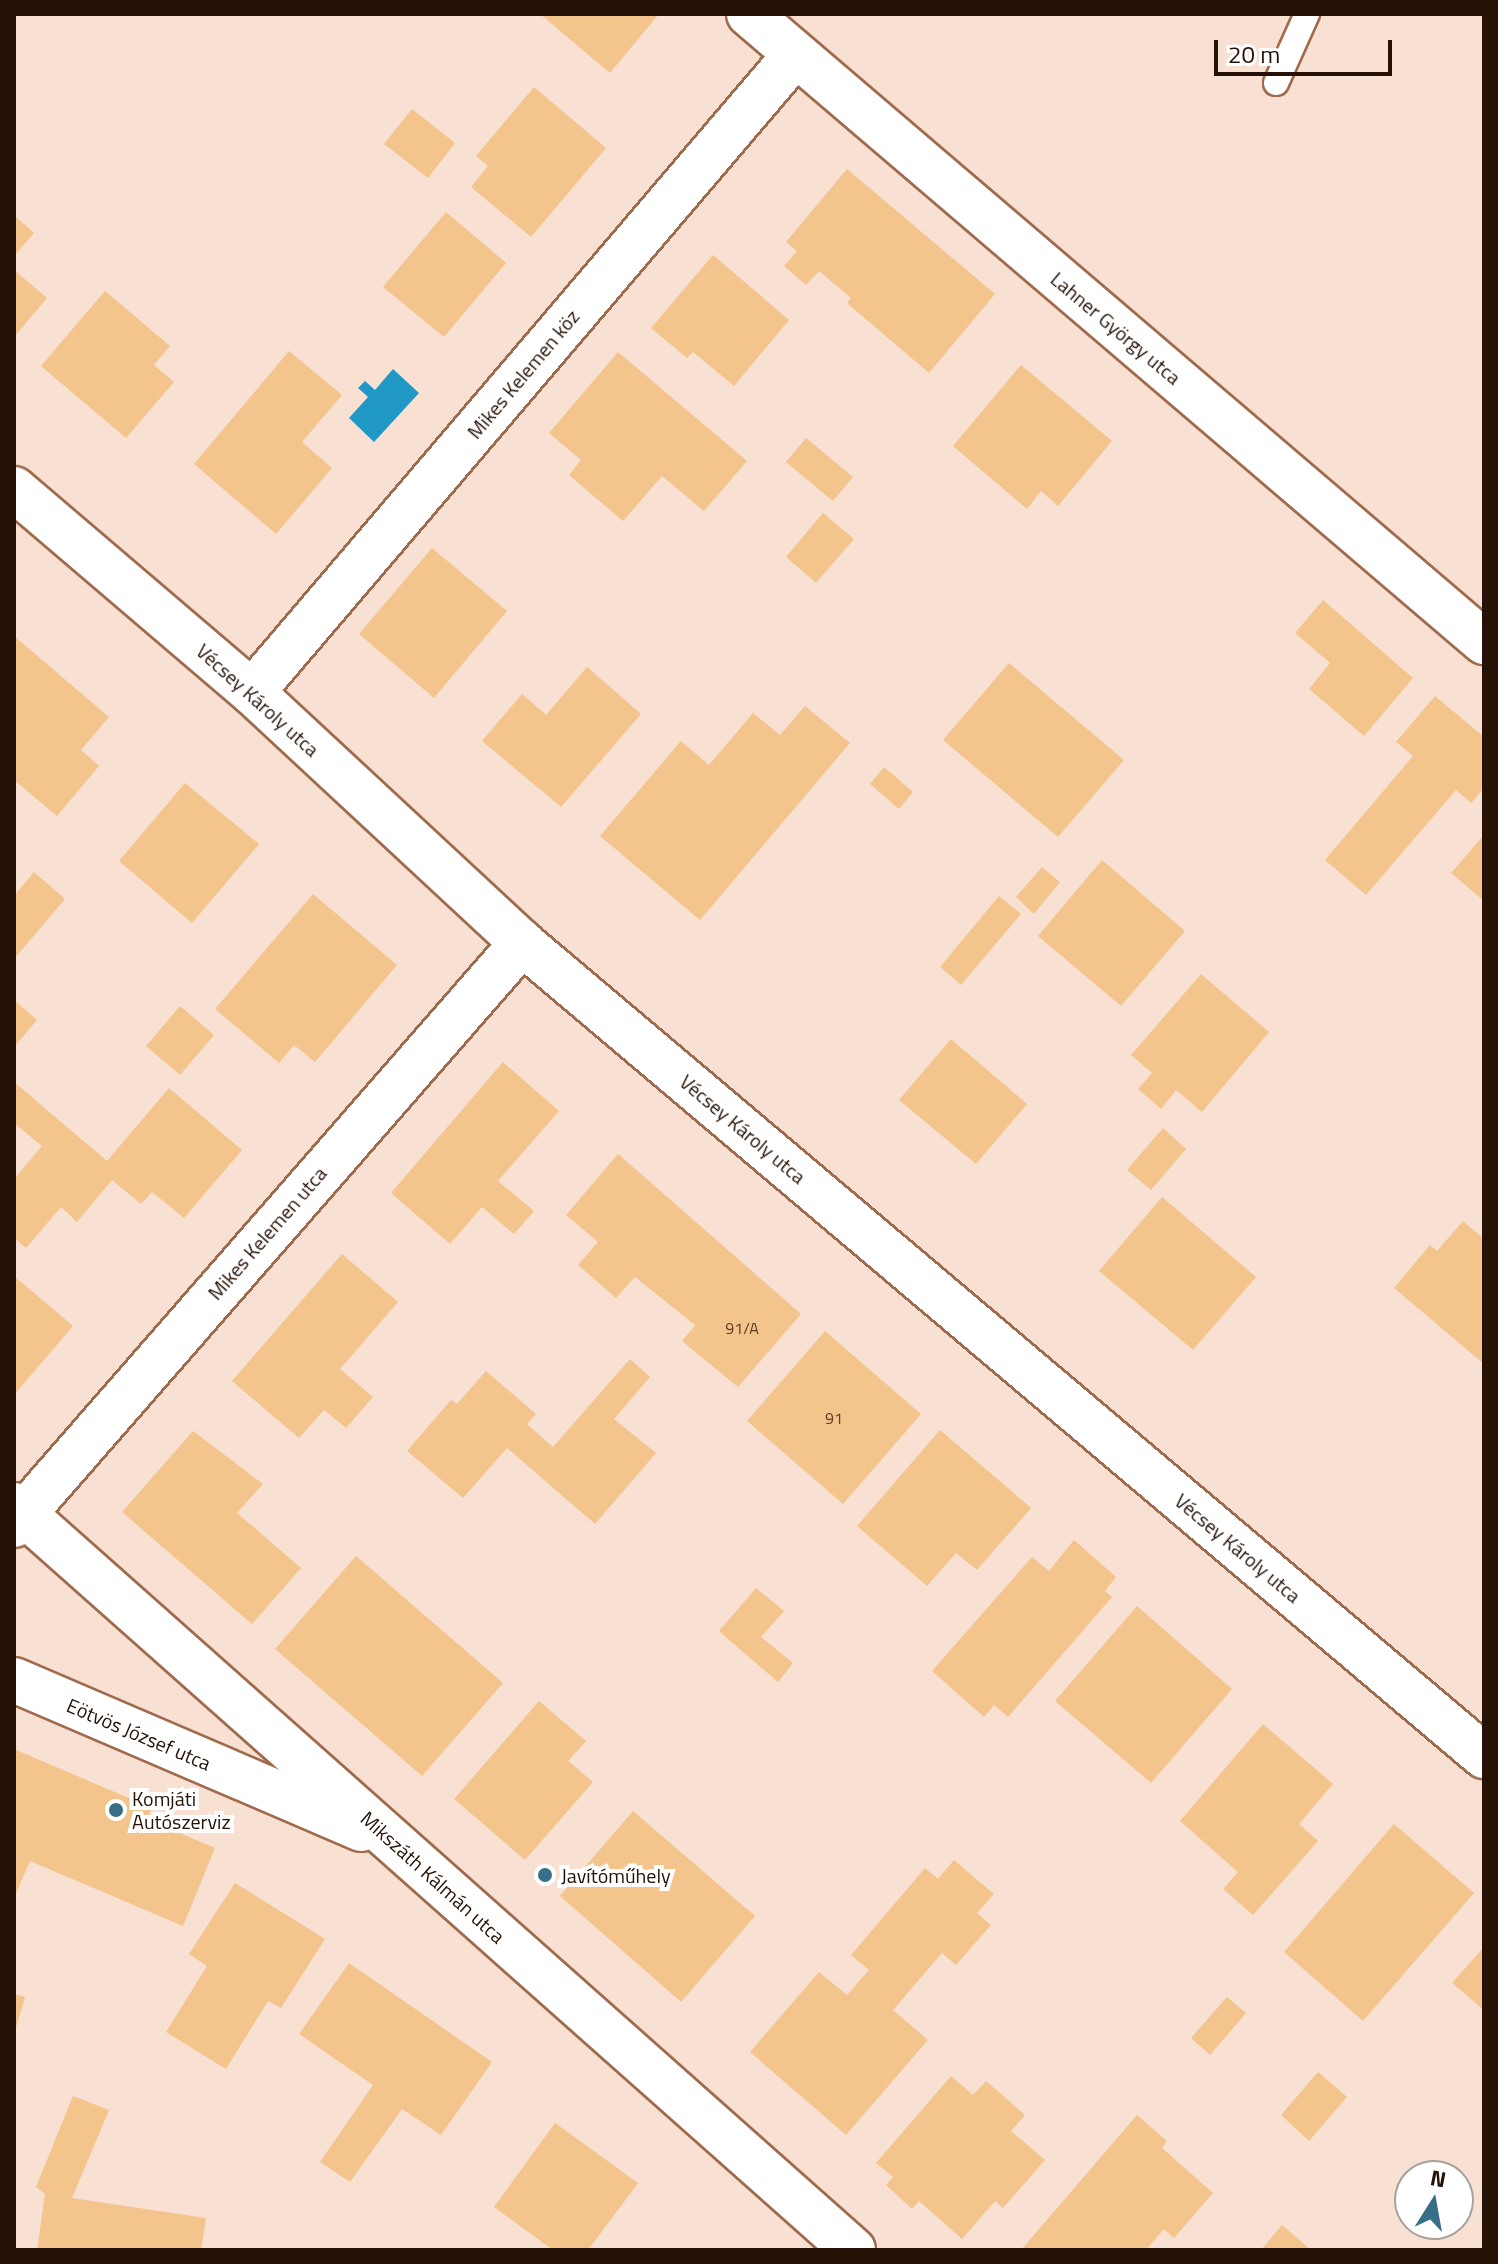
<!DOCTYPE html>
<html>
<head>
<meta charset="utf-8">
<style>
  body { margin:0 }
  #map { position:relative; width:1498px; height:2264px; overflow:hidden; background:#f8e0d3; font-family:"Titillium Web",sans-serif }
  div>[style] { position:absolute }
  .water>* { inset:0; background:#1f98c6 }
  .building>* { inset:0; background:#f3c48c }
  .roads { filter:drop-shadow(2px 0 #a06b4d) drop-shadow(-2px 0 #a06b4d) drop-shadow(0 2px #a06b4d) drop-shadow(0 -2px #a06b4d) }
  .service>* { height:24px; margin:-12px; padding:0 12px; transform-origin:12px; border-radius:12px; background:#fff }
  .minor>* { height:44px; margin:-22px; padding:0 22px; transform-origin:22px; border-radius:22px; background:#fff }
  .dots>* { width:22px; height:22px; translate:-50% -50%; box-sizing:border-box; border:4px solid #fff; border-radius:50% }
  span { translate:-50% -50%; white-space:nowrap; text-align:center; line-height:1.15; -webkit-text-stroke:8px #fff; paint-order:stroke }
  .number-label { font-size:16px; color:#583e27 }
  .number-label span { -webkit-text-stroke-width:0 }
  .street-label { font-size:20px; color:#251105 }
  .poi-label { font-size:20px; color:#251105 }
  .left { translate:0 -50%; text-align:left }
  .frame { position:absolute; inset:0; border:16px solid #251105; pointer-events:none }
  .north { position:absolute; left:1394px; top:2160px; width:80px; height:80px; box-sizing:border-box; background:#fff; border:2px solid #a8a09b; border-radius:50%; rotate:11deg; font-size:22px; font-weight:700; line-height:32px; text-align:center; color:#251105 }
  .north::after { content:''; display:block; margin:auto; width:28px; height:36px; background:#376f89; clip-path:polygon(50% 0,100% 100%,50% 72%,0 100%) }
  .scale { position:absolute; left:1214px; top:40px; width:178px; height:36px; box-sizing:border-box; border:4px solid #251105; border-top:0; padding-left:10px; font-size:24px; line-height:28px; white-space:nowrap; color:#251105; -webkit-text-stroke:6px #fff; paint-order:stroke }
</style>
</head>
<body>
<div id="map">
  <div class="water">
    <i style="clip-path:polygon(393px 369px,419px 393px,374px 442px,349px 418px,368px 397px,358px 388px,365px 381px,375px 390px)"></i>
  </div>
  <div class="building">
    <i style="clip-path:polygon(540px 14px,659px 14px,610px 73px)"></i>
    <i style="clip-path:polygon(534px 87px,606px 148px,531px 237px,471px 187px,488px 166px,476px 156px)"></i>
    <i style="clip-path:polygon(412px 109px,455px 143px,428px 178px,384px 144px)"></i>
    <i style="clip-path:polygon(847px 169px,995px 294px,929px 373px,847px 303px,851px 298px,819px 271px,806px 285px,784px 266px,797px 251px,786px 242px)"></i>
    <i style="clip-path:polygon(446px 212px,506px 263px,444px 337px,383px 287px)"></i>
    <i style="clip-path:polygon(14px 215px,34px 233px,14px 256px)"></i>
    <i style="clip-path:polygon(713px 255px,789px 320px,734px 386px,693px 352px,687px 358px,651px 328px)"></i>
    <i style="clip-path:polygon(14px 270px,47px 298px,14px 337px)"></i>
    <i style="clip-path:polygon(105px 291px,170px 346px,154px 365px,174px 382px,126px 438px,41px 366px)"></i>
    <i style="clip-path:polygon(289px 351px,342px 395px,302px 442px,332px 468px,276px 534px,194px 464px)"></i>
    <i style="clip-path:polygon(618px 352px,747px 461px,704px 511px,662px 476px,623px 521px,569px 475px,581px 460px,549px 433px)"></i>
    <i style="clip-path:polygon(1021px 365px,1112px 441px,1058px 506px,1041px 491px,1027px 509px,953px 446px)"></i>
    <i style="clip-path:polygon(806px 438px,853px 477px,833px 501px,786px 462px)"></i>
    <i style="clip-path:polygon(823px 513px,854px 539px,816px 583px,786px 557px)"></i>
    <i style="clip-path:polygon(432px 548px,507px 611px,434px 698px,359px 634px)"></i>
    <i style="clip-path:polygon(1323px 600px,1413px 678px,1364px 736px,1309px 689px,1330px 663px,1295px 633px)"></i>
    <i style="clip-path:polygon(14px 636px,109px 717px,81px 750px,99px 766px,57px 816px,14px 780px)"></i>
    <i style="clip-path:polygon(1009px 663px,1124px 760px,1058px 837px,943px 740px)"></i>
    <i style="clip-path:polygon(587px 667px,641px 714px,561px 807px,482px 741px,522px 694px,546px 715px)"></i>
    <i style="clip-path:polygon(1435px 696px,1484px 737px,1484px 788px,1471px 803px,1456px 790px,1366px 895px,1325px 860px,1413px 756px,1396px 742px)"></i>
    <i style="clip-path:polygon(805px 706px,850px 743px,700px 920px,600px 836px,681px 741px,709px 765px,753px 713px,780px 735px)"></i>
    <i style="clip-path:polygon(884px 767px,913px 792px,899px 809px,870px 784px)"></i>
    <i style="clip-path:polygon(185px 783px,259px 844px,192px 923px,119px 861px)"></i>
    <i style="clip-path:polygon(1484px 835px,1484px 901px,1451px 873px)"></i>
    <i style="clip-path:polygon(1102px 860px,1185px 931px,1121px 1006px,1038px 936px)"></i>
    <i style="clip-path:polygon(1042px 867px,1060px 882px,1034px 914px,1016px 897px)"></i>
    <i style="clip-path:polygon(34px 872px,65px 899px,14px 959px,14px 896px)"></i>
    <i style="clip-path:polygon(313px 894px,397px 965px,315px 1062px,294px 1045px,279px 1063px,215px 1009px)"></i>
    <i style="clip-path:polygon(999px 896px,1021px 914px,961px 985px,940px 967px)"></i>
    <i style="clip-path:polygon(1201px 974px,1269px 1032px,1202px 1112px,1176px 1090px,1161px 1109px,1138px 1089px,1152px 1073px,1131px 1055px)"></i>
    <i style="clip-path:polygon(14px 1000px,37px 1020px,14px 1047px)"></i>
    <i style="clip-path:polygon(180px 1006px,214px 1035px,180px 1075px,146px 1046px)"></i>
    <i style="clip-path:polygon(951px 1039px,1027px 1104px,976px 1164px,899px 1100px)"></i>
    <i style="clip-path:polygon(503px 1062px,559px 1111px,498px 1181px,534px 1211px,514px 1234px,482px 1207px,450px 1244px,391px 1193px)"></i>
    <i style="clip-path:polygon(14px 1082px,107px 1161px,169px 1088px,242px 1150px,184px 1218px,152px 1192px,141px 1204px,112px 1180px,77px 1222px,61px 1207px,26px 1248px,14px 1238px,14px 1179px,42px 1146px,14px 1123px)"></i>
    <i style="clip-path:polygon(1163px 1128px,1186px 1149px,1151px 1190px,1127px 1170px)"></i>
    <i style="clip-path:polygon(618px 1154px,801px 1314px,738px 1387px,682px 1341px,704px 1315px,695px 1325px,635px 1277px,616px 1298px,578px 1265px,598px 1242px,566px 1215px)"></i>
    <i style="clip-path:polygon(1162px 1197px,1256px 1277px,1193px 1350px,1099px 1271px)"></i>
    <i style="clip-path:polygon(1463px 1221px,1484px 1239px,1484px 1364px,1394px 1288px,1430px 1245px,1437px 1251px)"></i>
    <i style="clip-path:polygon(342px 1254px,398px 1302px,340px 1369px,373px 1397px,346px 1428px,324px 1410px,299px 1438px,232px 1381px)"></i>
    <i style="clip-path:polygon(14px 1276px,73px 1326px,14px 1395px)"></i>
    <i style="clip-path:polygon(825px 1331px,921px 1414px,843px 1504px,747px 1421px)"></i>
    <i style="clip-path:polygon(630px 1359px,650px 1377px,614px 1419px,656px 1453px,595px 1524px,507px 1448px,463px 1498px,407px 1451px,451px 1400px,457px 1404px,486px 1371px,536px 1414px,527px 1424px,553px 1447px)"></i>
    <i style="clip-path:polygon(940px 1430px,1031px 1508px,977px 1570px,956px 1553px,927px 1586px,857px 1526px)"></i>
    <i style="clip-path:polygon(193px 1431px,263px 1484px,237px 1513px,301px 1568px,252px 1624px,122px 1512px)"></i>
    <i style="clip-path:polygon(1074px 1540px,1116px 1577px,1105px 1591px,1112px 1597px,1008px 1717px,994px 1705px,984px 1717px,932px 1671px,1032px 1557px,1049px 1571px)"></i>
    <i style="clip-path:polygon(356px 1556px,503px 1683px,422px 1776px,275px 1649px)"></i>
    <i style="clip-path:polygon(756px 1588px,784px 1611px,761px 1637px,793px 1663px,778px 1682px,719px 1631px)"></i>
    <i style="clip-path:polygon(1137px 1606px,1232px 1689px,1151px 1783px,1055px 1701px)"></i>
    <i style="clip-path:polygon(539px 1701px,586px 1741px,568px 1761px,593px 1782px,525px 1860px,454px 1799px)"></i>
    <i style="clip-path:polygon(1263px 1724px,1333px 1784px,1299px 1824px,1318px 1841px,1253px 1915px,1223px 1889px,1238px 1872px,1180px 1821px)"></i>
    <i style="clip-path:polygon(14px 1749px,152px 1808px,147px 1819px,215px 1848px,183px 1926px,30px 1861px,14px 1898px)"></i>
    <i style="clip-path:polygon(633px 1811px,755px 1916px,681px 2002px,560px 1896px)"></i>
    <i style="clip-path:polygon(1394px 1824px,1474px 1893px,1363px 2021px,1284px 1952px)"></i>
    <i style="clip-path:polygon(954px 1860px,994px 1894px,977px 1913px,991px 1925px,956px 1965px,942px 1953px,893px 2010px,928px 2040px,846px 2135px,750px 2052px,819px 1972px,847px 1995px,869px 1970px,851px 1955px,925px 1868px,938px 1879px)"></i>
    <i style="clip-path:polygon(235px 1883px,325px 1939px,281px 2008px,268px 2001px,226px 2069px,166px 2032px,207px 1966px,189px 1954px)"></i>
    <i style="clip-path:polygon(1484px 1947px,1484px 2010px,1452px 1983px)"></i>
    <i style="clip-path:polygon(349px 1963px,492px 2062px,441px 2135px,402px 2109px,350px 2182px,320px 2162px,373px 2085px,299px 2034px)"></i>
    <i style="clip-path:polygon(14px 1994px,25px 1997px,15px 2031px,14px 2031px)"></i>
    <i style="clip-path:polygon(1227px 1997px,1246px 2013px,1210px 2055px,1191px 2038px)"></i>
    <i style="clip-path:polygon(1318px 2072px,1347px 2097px,1309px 2141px,1281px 2115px)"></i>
    <i style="clip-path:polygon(951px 2076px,973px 2095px,986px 2081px,1025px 2115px,1011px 2131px,1045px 2160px,1003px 2208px,995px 2201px,962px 2239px,919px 2201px,912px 2209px,886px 2185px,893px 2177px,876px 2163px)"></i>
    <i style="clip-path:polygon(73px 2096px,109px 2110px,72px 2198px,206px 2218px,201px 2250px,37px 2250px,45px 2194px,36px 2187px)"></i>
    <i style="clip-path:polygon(1137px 2115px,1167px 2141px,1162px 2148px,1213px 2193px,1174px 2238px,1164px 2229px,1146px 2250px,1021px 2250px)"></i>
    <i style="clip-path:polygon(555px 2123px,638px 2183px,588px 2250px,553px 2250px,494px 2207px)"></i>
    <i style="clip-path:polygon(1282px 2225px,1311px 2250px,1261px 2250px)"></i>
  </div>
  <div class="roads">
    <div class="service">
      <i style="left:1276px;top:83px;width:76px;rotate:-65.8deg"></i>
    </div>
    <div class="minor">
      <i style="left:749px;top:14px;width:967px;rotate:40.51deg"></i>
      <i style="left:14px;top:489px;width:313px;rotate:40.5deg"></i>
      <i style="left:252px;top:692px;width:369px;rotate:42.9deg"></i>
      <i style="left:522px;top:943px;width:1260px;rotate:40.2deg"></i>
      <i style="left:252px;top:692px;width:837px;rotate:-49.55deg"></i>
      <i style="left:14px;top:1505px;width:1122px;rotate:41.6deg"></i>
      <i style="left:14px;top:1525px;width:773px;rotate:-48.88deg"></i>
      <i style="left:14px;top:1680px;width:378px;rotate:23.2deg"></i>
    </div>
  </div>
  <div class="dots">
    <i style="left:116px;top:1810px;background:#376f89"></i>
    <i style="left:545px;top:1875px;background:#376f89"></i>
  </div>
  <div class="number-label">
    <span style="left:742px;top:1328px">91/A</span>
    <span style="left:834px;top:1418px">91</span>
  </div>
  <div class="street-label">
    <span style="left:1116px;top:328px;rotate:40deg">Lahner György utca</span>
    <span style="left:523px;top:374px;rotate:-50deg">Mikes Kelemen köz</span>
    <span style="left:258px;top:700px;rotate:42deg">Vécsey Károly utca</span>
    <span style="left:743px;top:1129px;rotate:40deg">Vécsey Károly utca</span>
    <span style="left:267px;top:1233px;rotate:-49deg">Mikes Kelemen utca</span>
    <span style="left:1238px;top:1548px;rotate:40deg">Vécsey Károly utca</span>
    <span style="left:139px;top:1734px;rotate:23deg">Eötvös József utca</span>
    <span style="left:433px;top:1877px;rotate:42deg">Mikszáth Kálmán utca</span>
  </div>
  <div class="poi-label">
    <span class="left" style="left:132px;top:1810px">Komjáti<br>Autószerviz</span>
    <span class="left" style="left:561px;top:1875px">Javítóműhely</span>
  </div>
  <div class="frame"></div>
  <div class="north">N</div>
  <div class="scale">20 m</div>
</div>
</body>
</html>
